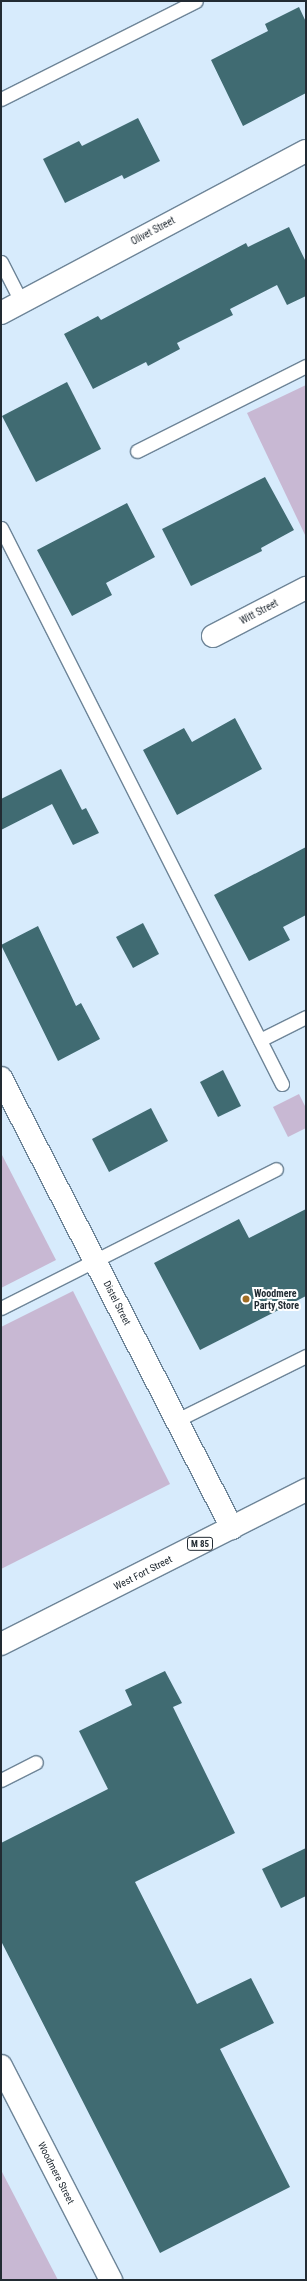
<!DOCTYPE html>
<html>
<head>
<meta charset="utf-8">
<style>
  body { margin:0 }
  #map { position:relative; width:307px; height:2281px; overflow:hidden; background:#d7ebfc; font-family:"Roboto Condensed",sans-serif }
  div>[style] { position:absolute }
  .green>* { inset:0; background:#c8b8d3 }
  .building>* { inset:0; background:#406b72 }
  .roads { filter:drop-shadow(1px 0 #6e8598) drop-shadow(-1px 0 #6e8598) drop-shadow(0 1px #6e8598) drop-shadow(0 -1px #6e8598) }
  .service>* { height:13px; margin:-6.5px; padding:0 6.5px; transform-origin:6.5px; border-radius:6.5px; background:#fff }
  .minor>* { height:22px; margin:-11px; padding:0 11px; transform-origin:11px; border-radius:11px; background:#fff }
  .tertiary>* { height:22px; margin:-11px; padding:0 11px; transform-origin:11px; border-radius:11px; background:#fff }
  .primary>* { height:22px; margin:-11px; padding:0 11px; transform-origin:11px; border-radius:11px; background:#fff }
  .dots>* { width:11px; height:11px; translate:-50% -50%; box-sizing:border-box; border:2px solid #fff; border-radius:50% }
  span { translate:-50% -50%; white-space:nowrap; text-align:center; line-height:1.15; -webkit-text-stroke:4px #fff; paint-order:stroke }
  .shield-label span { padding:1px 3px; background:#fff; border:1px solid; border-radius:3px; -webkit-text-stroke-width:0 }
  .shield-label { font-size:9px; color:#222b33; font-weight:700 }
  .street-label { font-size:10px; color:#222b33 }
  .poi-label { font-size:10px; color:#222b33; font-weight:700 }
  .left { translate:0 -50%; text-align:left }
  .frame { position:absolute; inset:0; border:2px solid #222b33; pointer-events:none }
</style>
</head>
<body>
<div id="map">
  <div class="green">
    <i style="clip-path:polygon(306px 385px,306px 537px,247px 413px)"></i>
    <i style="clip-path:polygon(299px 1094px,306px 1108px,306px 1128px,288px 1137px,273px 1107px)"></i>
    <i style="clip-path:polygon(1px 1153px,56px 1260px,1px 1288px)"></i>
    <i style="clip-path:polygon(73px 1291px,170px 1484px,1px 1569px,1px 1327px)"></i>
    <i style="clip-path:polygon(1px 2170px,58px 2280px,1px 2280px)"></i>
  </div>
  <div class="building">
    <i style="clip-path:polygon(299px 7px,306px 22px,306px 93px,243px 126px,211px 60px,268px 31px,265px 24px)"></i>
    <i style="clip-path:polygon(138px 118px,160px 161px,124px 179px,122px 175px,65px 203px,43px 159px,79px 141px,82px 146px)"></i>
    <i style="clip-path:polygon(289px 227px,306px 262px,306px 296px,287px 305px,277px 285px,230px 309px,233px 315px,177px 343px,180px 349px,148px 366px,146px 362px,93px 389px,64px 334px,98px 316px,101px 320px,246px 243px,248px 247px)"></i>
    <i style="clip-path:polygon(67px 382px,101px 449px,36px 482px,2px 416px)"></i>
    <i style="clip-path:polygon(265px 477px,294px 530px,261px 548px,262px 551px,191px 586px,162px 529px)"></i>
    <i style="clip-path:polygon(127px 503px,155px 557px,106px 583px,112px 595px,72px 616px,37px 550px)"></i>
    <i style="clip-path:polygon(235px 718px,262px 769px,177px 815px,143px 750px,184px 728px,192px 742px)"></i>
    <i style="clip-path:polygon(61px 769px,82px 810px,86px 808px,99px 833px,73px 845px,52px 804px,1px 830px,1px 799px)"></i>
    <i style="clip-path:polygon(306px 847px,306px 915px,283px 927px,290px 940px,249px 961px,214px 895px)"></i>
    <i style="clip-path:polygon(143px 923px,159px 954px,133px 968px,116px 937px)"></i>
    <i style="clip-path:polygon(38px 926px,76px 1006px,81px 1003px,100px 1039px,58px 1061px,1px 945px)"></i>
    <i style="clip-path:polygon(223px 1070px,241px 1106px,218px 1117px,200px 1082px)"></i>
    <i style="clip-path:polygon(151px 1108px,168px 1141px,109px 1172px,92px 1139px)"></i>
    <i style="clip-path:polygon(306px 1209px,306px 1296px,200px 1350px,154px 1263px,239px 1219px,249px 1238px)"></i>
    <i style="clip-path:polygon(165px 1671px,182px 1703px,173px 1707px,235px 1833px,135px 1882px,197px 2004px,251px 1978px,274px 2023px,220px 2049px,290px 2187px,160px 2253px,1px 1941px,1px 1843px,108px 1789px,79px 1731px,132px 1705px,125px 1690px)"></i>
    <i style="clip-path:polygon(306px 1848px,306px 1896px,281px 1908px,262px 1869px)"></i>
  </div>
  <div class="roads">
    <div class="service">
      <i style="left:1px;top:99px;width:218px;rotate:-26.7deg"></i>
      <i style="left:1px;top:262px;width:44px;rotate:62.9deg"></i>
      <i style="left:137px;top:451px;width:189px;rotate:-26.7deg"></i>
      <i style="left:1px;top:528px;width:623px;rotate:63.19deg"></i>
      <i style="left:260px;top:1040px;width:51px;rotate:-26.6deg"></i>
      <i style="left:1px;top:1308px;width:308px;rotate:-26.8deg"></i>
      <i style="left:177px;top:1420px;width:144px;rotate:-26.4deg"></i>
      <i style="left:1px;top:1780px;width:39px;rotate:-27deg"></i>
    </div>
    <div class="minor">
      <i style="left:1px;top:313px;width:345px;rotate:-28deg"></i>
      <i style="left:213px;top:636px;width:105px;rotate:-27.3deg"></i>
      <i style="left:1px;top:1078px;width:506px;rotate:62.83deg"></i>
    </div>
    <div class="tertiary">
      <i style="left:1px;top:2066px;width:241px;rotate:62.8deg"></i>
    </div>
    <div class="primary">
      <i style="left:1px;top:1644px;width:342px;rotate:-26.8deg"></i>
    </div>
  </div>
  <div class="dots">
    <i style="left:246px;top:1299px;background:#a06d24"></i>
  </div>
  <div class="shield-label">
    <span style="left:200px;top:1544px">M 85</span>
  </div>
  <div class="street-label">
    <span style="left:153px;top:231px;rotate:-28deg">Olivet Street</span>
    <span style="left:259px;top:612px;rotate:-28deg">Witt Street</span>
    <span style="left:117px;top:1303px;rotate:63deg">Distel Street</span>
    <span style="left:143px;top:1573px;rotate:-27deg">West Fort Street</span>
    <span style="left:56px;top:2173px;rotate:63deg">Woodmere Street</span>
  </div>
  <div class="poi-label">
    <span class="left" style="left:254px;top:1299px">Woodmere<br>Party Store</span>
  </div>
  <div class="frame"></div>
</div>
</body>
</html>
